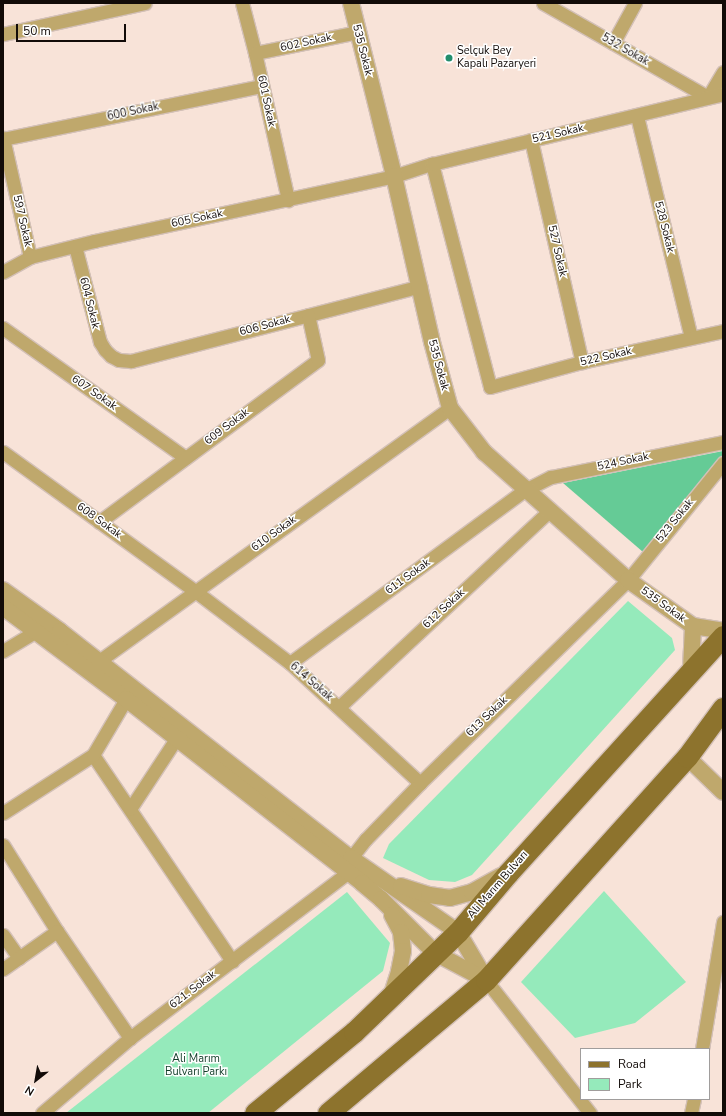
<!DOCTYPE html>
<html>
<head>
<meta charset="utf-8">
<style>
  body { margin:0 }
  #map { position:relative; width:726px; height:1116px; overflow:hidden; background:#f8e3d8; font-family:"Nunito Sans",sans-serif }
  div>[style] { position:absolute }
  .green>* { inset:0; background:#95eabb }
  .forest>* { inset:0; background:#65cb96 }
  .roads { filter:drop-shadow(1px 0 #d3c0b7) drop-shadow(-1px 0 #d3c0b7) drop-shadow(0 1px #d3c0b7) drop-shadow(0 -1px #d3c0b7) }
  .minor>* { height:13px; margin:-6.5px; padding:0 6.5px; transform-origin:6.5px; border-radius:6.5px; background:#bfa86c }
  .tertiary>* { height:16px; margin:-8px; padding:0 8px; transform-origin:8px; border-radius:8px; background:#bfa86c }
  .primary>* { height:21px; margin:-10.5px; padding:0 10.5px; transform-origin:10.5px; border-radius:10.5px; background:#8d732d }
  .dots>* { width:11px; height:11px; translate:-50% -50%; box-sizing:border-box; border:2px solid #fff; border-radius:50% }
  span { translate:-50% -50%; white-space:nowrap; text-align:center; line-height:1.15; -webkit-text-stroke:3px #fff; paint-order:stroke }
  .street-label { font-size:11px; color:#120b08 }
  .poi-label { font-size:11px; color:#120b08 }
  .left { translate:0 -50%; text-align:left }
  .park-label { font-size:11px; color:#103c27 }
  .frame { position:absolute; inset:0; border:4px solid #120b08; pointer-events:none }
  .legend { position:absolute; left:580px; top:1048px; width:130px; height:52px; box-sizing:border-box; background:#fff; border:1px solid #a09d9c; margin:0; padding:5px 7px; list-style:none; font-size:12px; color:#120b08 }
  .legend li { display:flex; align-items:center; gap:8px; height:20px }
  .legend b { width:20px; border:1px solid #a09d9c }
  .north { position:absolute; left:16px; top:1060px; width:40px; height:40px; -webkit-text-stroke:3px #fff; paint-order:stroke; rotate:211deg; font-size:11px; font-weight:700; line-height:16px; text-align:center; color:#120b08 }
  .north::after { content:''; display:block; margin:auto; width:14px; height:18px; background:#120b08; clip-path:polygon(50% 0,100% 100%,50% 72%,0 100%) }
  .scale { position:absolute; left:16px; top:24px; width:110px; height:18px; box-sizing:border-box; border:2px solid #120b08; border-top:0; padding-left:5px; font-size:12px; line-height:14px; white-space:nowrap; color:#120b08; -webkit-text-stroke:3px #fff; paint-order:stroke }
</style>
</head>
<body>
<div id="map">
  <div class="green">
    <i style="clip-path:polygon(628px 601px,672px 638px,675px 650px,472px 875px,455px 882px,429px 880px,383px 858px,389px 844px)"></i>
    <i style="clip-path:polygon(604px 891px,686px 982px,635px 1023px,575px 1038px,521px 982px)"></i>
    <i style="clip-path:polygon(347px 892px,390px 943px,383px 971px,208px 1113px,66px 1113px)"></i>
  </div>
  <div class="forest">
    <i style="clip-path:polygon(723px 451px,723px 459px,643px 552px,563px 483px)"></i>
  </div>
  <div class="roads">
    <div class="minor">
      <i style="left:242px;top:3px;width:52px;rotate:75.4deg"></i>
      <i style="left:255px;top:53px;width:151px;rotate:77.3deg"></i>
      <i style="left:543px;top:3px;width:190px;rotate:29.7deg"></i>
      <i style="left:708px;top:97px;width:29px;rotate:-59deg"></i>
      <i style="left:3px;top:34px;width:145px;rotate:-12.3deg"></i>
      <i style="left:613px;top:43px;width:46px;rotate:-61.2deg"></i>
      <i style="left:255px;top:53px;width:104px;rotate:-11.6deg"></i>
      <i style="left:637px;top:116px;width:228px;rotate:76.3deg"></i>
      <i style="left:3px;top:138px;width:122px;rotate:77.2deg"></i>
      <i style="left:3px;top:139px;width:264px;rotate:-11.6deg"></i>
      <i style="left:531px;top:140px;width:228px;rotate:77.1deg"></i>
      <i style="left:432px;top:164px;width:230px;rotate:75.4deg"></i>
      <i style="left:490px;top:387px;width:95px;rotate:-15.2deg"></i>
      <i style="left:582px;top:362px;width:144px;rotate:-12.4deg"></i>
      <i style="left:75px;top:246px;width:99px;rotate:75.4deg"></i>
      <i style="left:100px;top:342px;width:9px;rotate:58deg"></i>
      <i style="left:105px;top:350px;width:8px;rotate:45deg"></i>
      <i style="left:111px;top:356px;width:9px;rotate:27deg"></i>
      <i style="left:119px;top:360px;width:12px;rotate:5deg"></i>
      <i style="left:131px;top:361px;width:299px;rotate:-14.5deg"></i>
      <i style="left:3px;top:272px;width:31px;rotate:-29deg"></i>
      <i style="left:30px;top:257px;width:66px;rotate:-14deg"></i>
      <i style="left:94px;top:241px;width:307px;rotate:-12.2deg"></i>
      <i style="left:394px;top:176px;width:40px;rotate:-18deg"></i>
      <i style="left:432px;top:164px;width:299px;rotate:-13.5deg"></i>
      <i style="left:3px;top:328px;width:224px;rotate:35.4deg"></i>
      <i style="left:3px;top:452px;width:237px;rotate:35.9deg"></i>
      <i style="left:195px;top:591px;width:119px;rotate:37.2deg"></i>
      <i style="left:290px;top:663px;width:177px;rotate:42.7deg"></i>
      <i style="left:99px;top:522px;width:272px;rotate:-36.5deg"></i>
      <i style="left:318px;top:360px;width:46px;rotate:-102.5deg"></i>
      <i style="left:3px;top:651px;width:39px;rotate:-31deg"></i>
      <i style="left:99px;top:661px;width:433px;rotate:-35.8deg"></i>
      <i style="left:290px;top:663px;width:292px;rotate:-36.4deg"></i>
      <i style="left:525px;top:490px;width:29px;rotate:-27deg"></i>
      <i style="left:551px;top:477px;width:176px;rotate:-11.5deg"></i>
      <i style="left:339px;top:707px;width:287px;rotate:-43deg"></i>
      <i style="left:93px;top:755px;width:249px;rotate:56deg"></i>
      <i style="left:130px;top:809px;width:84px;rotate:-56.7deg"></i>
      <i style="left:3px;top:813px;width:107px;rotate:-32.8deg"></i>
      <i style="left:93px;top:755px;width:65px;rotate:-59.5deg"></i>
      <i style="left:3px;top:845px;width:102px;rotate:57.9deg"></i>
      <i style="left:57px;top:931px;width:130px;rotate:55.7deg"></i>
      <i style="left:351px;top:858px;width:24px;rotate:-52deg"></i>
      <i style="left:366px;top:839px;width:78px;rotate:-46deg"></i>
      <i style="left:420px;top:783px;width:291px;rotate:-44.3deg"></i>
      <i style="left:628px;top:580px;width:151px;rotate:-50.9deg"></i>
      <i style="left:3px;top:935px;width:28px;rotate:55deg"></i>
      <i style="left:3px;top:969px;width:66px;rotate:-35.1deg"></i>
      <i style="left:486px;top:980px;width:169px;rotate:52deg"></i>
      <i style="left:702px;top:1049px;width:129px;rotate:-80.6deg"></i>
      <i style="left:42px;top:1113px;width:116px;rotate:-40.4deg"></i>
      <i style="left:130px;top:1038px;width:273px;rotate:-37.2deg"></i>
      <i style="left:691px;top:1113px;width:14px;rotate:-78deg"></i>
    </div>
    <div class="tertiary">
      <i style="left:351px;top:3px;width:178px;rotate:76deg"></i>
      <i style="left:394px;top:176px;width:170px;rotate:77.1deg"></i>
      <i style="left:432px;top:342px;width:68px;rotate:74.7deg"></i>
      <i style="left:450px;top:408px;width:56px;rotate:52.3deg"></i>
      <i style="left:484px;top:452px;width:193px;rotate:41.6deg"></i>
      <i style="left:628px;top:580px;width:80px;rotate:35.3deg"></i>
      <i style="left:693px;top:626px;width:30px;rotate:9deg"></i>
      <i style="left:3px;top:590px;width:70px;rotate:35.7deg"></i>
      <i style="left:60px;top:631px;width:369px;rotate:38deg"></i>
      <i style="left:351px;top:858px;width:130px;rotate:34.7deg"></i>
      <i style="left:458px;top:932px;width:56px;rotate:59.7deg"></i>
      <i style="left:3px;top:607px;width:154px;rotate:36.8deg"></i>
      <i style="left:126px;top:699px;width:299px;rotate:37.9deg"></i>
      <i style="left:362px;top:883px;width:25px;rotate:40deg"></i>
      <i style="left:381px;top:899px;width:76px;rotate:45deg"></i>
      <i style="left:435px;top:953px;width:58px;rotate:27.9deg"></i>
      <i style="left:691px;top:669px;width:43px;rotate:-87.3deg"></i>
      <i style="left:687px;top:757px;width:50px;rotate:44.2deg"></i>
      <i style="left:401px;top:886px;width:29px;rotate:18deg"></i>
      <i style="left:429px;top:895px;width:21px;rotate:8deg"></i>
      <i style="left:450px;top:898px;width:23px;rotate:-15deg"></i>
      <i style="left:472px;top:892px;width:33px;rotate:-29deg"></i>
      <i style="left:392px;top:915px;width:19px;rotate:62deg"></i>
      <i style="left:401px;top:932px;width:19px;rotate:84deg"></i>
      <i style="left:403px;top:951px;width:21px;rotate:101deg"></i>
      <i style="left:399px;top:972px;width:23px;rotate:108deg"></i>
    </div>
    <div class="primary">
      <i style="left:255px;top:1113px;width:128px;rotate:-39.3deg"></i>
      <i style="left:354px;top:1032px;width:144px;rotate:-43.9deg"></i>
      <i style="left:458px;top:932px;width:77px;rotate:-49.7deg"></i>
      <i style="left:508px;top:873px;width:320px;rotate:-47.8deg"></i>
      <i style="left:328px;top:1113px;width:207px;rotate:-40.1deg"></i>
      <i style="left:486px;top:980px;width:300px;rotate:-48deg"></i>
      <i style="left:687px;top:757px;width:61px;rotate:-53.7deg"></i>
    </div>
  </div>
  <div class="dots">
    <i style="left:449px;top:58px;background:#238e6d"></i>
  </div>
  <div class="street-label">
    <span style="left:306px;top:43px;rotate:-12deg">602 Sokak</span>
    <span style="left:362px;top:50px;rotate:76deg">535 Sokak</span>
    <span style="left:625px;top:50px;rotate:30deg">532 Sokak</span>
    <span style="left:266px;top:101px;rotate:78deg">601 Sokak</span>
    <span style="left:133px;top:112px;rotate:-12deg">600 Sokak</span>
    <span style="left:558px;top:134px;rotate:-13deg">521 Sokak</span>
    <span style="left:197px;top:219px;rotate:-12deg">605 Sokak</span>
    <span style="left:22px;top:221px;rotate:77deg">597 Sokak</span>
    <span style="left:664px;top:227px;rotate:76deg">528 Sokak</span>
    <span style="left:557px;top:251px;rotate:77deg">527 Sokak</span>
    <span style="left:89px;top:303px;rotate:76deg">604 Sokak</span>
    <span style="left:265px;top:326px;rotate:-15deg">606 Sokak</span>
    <span style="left:606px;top:357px;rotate:-13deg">522 Sokak</span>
    <span style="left:438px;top:365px;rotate:75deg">535 Sokak</span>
    <span style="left:94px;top:393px;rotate:35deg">607 Sokak</span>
    <span style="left:227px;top:427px;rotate:-37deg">609 Sokak</span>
    <span style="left:623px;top:462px;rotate:-12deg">524 Sokak</span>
    <span style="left:99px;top:521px;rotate:36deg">608 Sokak</span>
    <span style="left:675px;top:521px;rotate:-51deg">523 Sokak</span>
    <span style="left:274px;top:534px;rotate:-36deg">610 Sokak</span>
    <span style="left:408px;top:577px;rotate:-36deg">611 Sokak</span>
    <span style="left:663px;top:605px;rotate:36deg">535 Sokak</span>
    <span style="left:444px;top:609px;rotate:-43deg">612 Sokak</span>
    <span style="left:311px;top:682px;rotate:41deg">614 Sokak</span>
    <span style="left:487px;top:717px;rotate:-44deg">613 Sokak</span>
    <span style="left:498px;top:885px;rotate:-49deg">Ali Marım Bulvarı</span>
    <span style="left:193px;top:990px;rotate:-37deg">621. Sokak</span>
  </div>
  <div class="poi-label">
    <span class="left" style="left:457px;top:58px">Selçuk Bey<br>Kapalı Pazaryeri</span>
  </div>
  <div class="park-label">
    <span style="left:196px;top:1066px">Ali Marım<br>Bulvarı Parkı</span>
  </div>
  <div class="frame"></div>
  <ul class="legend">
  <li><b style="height:5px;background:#8d732d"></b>Road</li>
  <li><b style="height:11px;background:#95eabb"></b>Park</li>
  </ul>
  <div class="north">N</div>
  <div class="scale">50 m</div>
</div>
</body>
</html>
